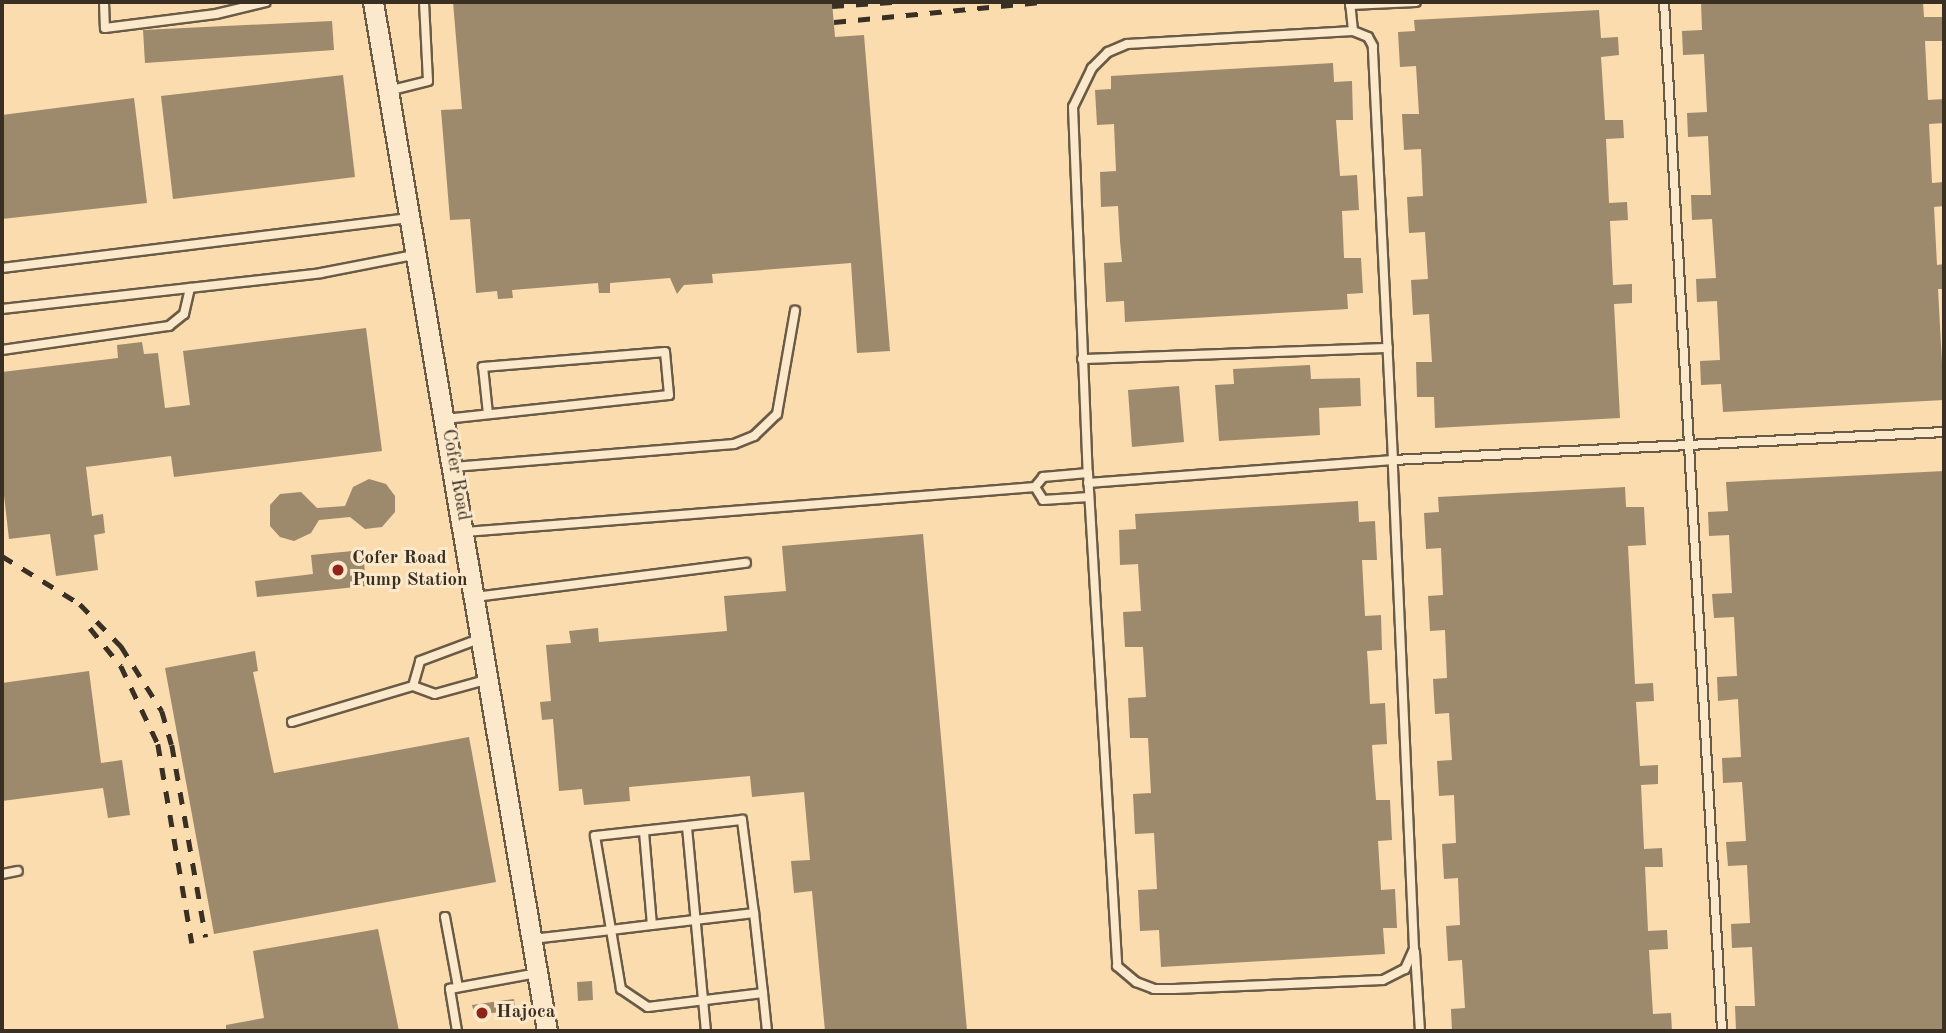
<!DOCTYPE html>
<html>
<head>
<meta charset="utf-8">
<style>
  body { margin:0 }
  #map { position:relative; width:1946px; height:1033px; overflow:hidden; background:#fadcae; font-family:"Old Standard TT",serif }
  div>[style] { position:absolute }
  .building>* { inset:0; background:#9d896b }
  .roads { filter:drop-shadow(2px 0 #695b46) drop-shadow(-2px 0 #695b46) drop-shadow(0 2px #695b46) drop-shadow(0 -2px #695b46) }
  .service>* { height:8px; margin:-4px; padding:0 4px; transform-origin:4px; border-radius:4px; background:#fce8ca }
  .tertiary>* { height:19px; margin:-9.5px; padding:0 9.5px; transform-origin:9.5px; border-radius:9.5px; background:#fce8ca }
  .rail>* { height:4.5px; margin-top:-2.25px; transform-origin:0; background:repeating-linear-gradient(90deg,#393023 0 12px,transparent 0 24px) }
  .dots>* { width:19px; height:19px; translate:-50% -50%; box-sizing:border-box; border:4px solid #fce8ca; border-radius:50% }
  span { translate:-50% -50%; white-space:nowrap; text-align:center; line-height:1.15; -webkit-text-stroke:6px #fce8ca; paint-order:stroke }
  .street-label { font-size:19px; color:#393023 }
  .poi-label { font-size:19px; color:#393023; font-weight:700 }
  .left { translate:0 -50%; text-align:left }
  .frame { position:absolute; inset:0; border:4px solid #393023; pointer-events:none }
</style>
</head>
<body>
<div id="map">
  <div class="building">
    <i style="clip-path:polygon(453px 2px,832px 2px,835px 37px,864px 35px,890px 351px,857px 353px,851px 263px,712px 274px,713px 283px,684px 285px,677px 294px,670px 278px,610px 283px,610px 293px,599px 293px,598px 283px,512px 290px,513px 298px,498px 299px,497px 291px,476px 293px,470px 219px,450px 220px,441px 110px,462px 109px)"></i>
    <i style="clip-path:polygon(1701px 2px,1923px 2px,1924px 17px,1944px 17px,1944px 41px,1925px 41px,1928px 100px,1944px 99px,1944px 123px,1929px 124px,1932px 183px,1944px 182px,1944px 206px,1934px 207px,1937px 265px,1944px 264px,1944px 289px,1938px 289px,1944px 400px,1723px 412px,1721px 384px,1701px 385px,1700px 361px,1720px 360px,1717px 301px,1697px 302px,1696px 279px,1716px 278px,1712px 219px,1692px 220px,1691px 195px,1711px 195px,1708px 136px,1688px 137px,1687px 113px,1707px 112px,1704px 54px,1683px 55px,1682px 31px,1702px 30px)"></i>
    <i style="clip-path:polygon(1599px 10px,1601px 38px,1618px 37px,1619px 55px,1601px 57px,1605px 120px,1623px 120px,1624px 138px,1606px 139px,1609px 203px,1627px 202px,1628px 220px,1610px 221px,1613px 285px,1632px 284px,1632px 303px,1614px 304px,1620px 418px,1435px 428px,1434px 397px,1417px 397px,1416px 362px,1432px 362px,1429px 314px,1413px 315px,1411px 280px,1428px 279px,1425px 232px,1409px 233px,1407px 197px,1423px 196px,1421px 149px,1404px 150px,1402px 114px,1419px 114px,1416px 66px,1400px 67px,1398px 32px,1415px 31px,1414px 20px)"></i>
    <i style="clip-path:polygon(332px 21px,334px 50px,145px 63px,143px 30px)"></i>
    <i style="clip-path:polygon(1333px 63px,1334px 82px,1352px 81px,1353px 120px,1336px 120px,1340px 176px,1357px 175px,1359px 210px,1342px 211px,1344px 258px,1361px 258px,1363px 293px,1347px 294px,1348px 309px,1125px 322px,1124px 301px,1106px 302px,1104px 263px,1122px 262px,1120px 241px,1118px 206px,1101px 207px,1100px 172px,1116px 171px,1114px 124px,1097px 125px,1095px 90px,1111px 89px,1111px 76px)"></i>
    <i style="clip-path:polygon(343px 75px,355px 177px,173px 199px,161px 96px)"></i>
    <i style="clip-path:polygon(134px 98px,147px 203px,2px 219px,2px 115px)"></i>
    <i style="clip-path:polygon(366px 328px,382px 451px,174px 477px,171px 456px,86px 467px,92px 516px,103px 514px,105px 533px,94px 535px,98px 570px,56px 576px,50px 534px,9px 539px,2px 478px,2px 372px,118px 358px,117px 345px,142px 342px,144px 354px,158px 353px,165px 408px,190px 405px,183px 351px)"></i>
    <i style="clip-path:polygon(1310px 365px,1311px 379px,1360px 378px,1361px 406px,1319px 408px,1320px 435px,1219px 441px,1215px 385px,1234px 384px,1233px 369px)"></i>
    <i style="clip-path:polygon(1179px 386px,1184px 442px,1132px 447px,1128px 390px)"></i>
    <i style="clip-path:polygon(1944px 471px,1944px 1031px,1736px 1030px,1735px 1006px,1755px 1006px,1752px 947px,1732px 948px,1731px 924px,1750px 923px,1747px 865px,1728px 866px,1726px 842px,1746px 841px,1744px 810px,1742px 782px,1723px 783px,1722px 758px,1741px 757px,1738px 699px,1718px 701px,1717px 677px,1737px 676px,1734px 617px,1714px 618px,1712px 594px,1732px 593px,1729px 535px,1709px 536px,1708px 512px,1728px 511px,1726px 482px)"></i>
    <i style="clip-path:polygon(369px 479px,386px 484px,395px 496px,395px 512px,382px 527px,365px 529px,350px 517px,319px 520px,311px 533px,294px 541px,280px 537px,270px 526px,270px 505px,280px 494px,301px 492px,317px 508px,345px 506px,353px 487px)"></i>
    <i style="clip-path:polygon(1625px 487px,1626px 507px,1644px 507px,1646px 545px,1628px 546px,1635px 684px,1653px 683px,1654px 701px,1636px 702px,1640px 766px,1658px 765px,1658px 784px,1641px 785px,1644px 849px,1662px 848px,1663px 867px,1645px 867px,1648px 931px,1667px 930px,1668px 949px,1649px 950px,1653px 1014px,1671px 1013px,1672px 1031px,1452px 1031px,1451px 1009px,1465px 1008px,1462px 960px,1448px 961px,1446px 926px,1460px 925px,1458px 878px,1444px 879px,1442px 844px,1456px 843px,1454px 795px,1439px 796px,1437px 761px,1452px 760px,1449px 713px,1435px 714px,1433px 679px,1447px 678px,1445px 630px,1430px 631px,1428px 596px,1443px 595px,1441px 548px,1426px 549px,1424px 513px,1439px 512px,1438px 497px)"></i>
    <i style="clip-path:polygon(1358px 501px,1359px 522px,1375px 521px,1377px 560px,1362px 560px,1365px 616px,1381px 615px,1382px 650px,1367px 651px,1368px 665px,1370px 704px,1385px 703px,1387px 744px,1372px 745px,1373px 761px,1376px 800px,1390px 800px,1392px 840px,1378px 841px,1379px 857px,1381px 890px,1395px 889px,1397px 928px,1383px 928px,1385px 954px,1161px 967px,1159px 930px,1140px 931px,1138px 890px,1157px 889px,1156px 870px,1154px 833px,1135px 834px,1133px 794px,1151px 793px,1148px 738px,1130px 738px,1128px 698px,1146px 697px,1143px 647px,1125px 647px,1123px 612px,1141px 611px,1138px 564px,1120px 565px,1119px 530px,1136px 529px,1135px 514px)"></i>
    <i style="clip-path:polygon(923px 534px,967px 1031px,825px 1031px,812px 891px,794px 893px,791px 861px,810px 860px,804px 792px,752px 797px,750px 776px,629px 787px,630px 801px,584px 805px,582px 789px,559px 791px,553px 719px,542px 720px,540px 702px,551px 701px,546px 645px,571px 643px,569px 631px,598px 628px,599px 642px,727px 631px,724px 596px,786px 591px,782px 546px)"></i>
    <i style="clip-path:polygon(363px 550px,366px 586px,257px 597px,255px 581px,313px 574px,311px 555px)"></i>
    <i style="clip-path:polygon(255px 651px,258px 671px,253px 672px,274px 773px,469px 737px,496px 882px,214px 934px,165px 668px)"></i>
    <i style="clip-path:polygon(89px 671px,101px 763px,122px 760px,130px 815px,108px 818px,103px 788px,2px 801px,2px 683px)"></i>
    <i style="clip-path:polygon(378px 929px,399px 1031px,226px 1031px,226px 1025px,264px 1018px,253px 951px)"></i>
    <i style="clip-path:polygon(592px 981px,593px 1000px,578px 1001px,577px 982px)"></i>
    <i style="clip-path:polygon(514px 999px,515px 1009px,475px 1016px,472px 1005px)"></i>
  </div>
  <div class="roads">
    <div class="service">
      <i style="left:104px;top:2px;width:26px;rotate:88deg"></i>
      <i style="left:105px;top:28px;width:112px;rotate:-7.2deg"></i>
      <i style="left:216px;top:14px;width:51px;rotate:-13.5deg"></i>
      <i style="left:1350px;top:2px;width:29px;rotate:84deg"></i>
      <i style="left:1353px;top:31px;width:226px;rotate:176.7deg"></i>
      <i style="left:1127px;top:44px;width:21px;rotate:157deg"></i>
      <i style="left:1108px;top:52px;width:23px;rotate:135deg"></i>
      <i style="left:1092px;top:68px;width:43px;rotate:116deg"></i>
      <i style="left:1073px;top:107px;width:366px;rotate:87.7deg"></i>
      <i style="left:1088px;top:473px;width:494px;rotate:86.6deg"></i>
      <i style="left:1117px;top:966px;width:25px;rotate:40deg"></i>
      <i style="left:1136px;top:982px;width:19px;rotate:21deg"></i>
      <i style="left:1154px;top:989px;width:20px"></i>
      <i style="left:1174px;top:989px;width:209px;rotate:-2.5deg"></i>
      <i style="left:1383px;top:980px;width:25px;rotate:-27deg"></i>
      <i style="left:1405px;top:969px;width:22px;rotate:-66deg"></i>
      <i style="left:1414px;top:949px;width:489px;rotate:-92.5deg"></i>
      <i style="left:1393px;top:460px;width:552px;rotate:-2.91deg"></i>
      <i style="left:1664px;top:2px;width:1031px;rotate:86.77deg"></i>
      <i style="left:1350px;top:5px;width:66px;rotate:-2.6deg"></i>
      <i style="left:388px;top:91px;width:41px;rotate:-14deg"></i>
      <i style="left:428px;top:81px;width:79px;rotate:-92.9deg"></i>
      <i style="left:2px;top:268px;width:408px;rotate:-7deg"></i>
      <i style="left:2px;top:309px;width:321px;rotate:-6.4deg"></i>
      <i style="left:321px;top:273px;width:95px;rotate:-11deg"></i>
      <i style="left:2px;top:350px;width:169px;rotate:-8.2deg"></i>
      <i style="left:169px;top:326px;width:19px;rotate:-39deg"></i>
      <i style="left:184px;top:314px;width:27px;rotate:-77deg"></i>
      <i style="left:1082px;top:359px;width:306px;rotate:-2.1deg"></i>
      <i style="left:445px;top:419px;width:225px;rotate:-6.1deg"></i>
      <i style="left:669px;top:395px;width:43px;rotate:-95.3deg"></i>
      <i style="left:665px;top:352px;width:183px;rotate:175.3deg"></i>
      <i style="left:483px;top:367px;width:47px;rotate:83.9deg"></i>
      <i style="left:453px;top:467px;width:282px;rotate:-4.7deg"></i>
      <i style="left:734px;top:444px;width:22px;rotate:-22deg"></i>
      <i style="left:754px;top:436px;width:32px;rotate:-44deg"></i>
      <i style="left:777px;top:414px;width:105px;rotate:-80.1deg"></i>
      <i style="left:1088px;top:483px;width:306px;rotate:-4.3deg"></i>
      <i style="left:1393px;top:460px;width:414px;rotate:-92.8deg"></i>
      <i style="left:1373px;top:46px;width:10px;rotate:-119deg"></i>
      <i style="left:1368px;top:37px;width:16px;rotate:-158deg"></i>
      <i style="left:1035px;top:487px;width:15px;rotate:58deg"></i>
      <i style="left:1043px;top:500px;width:46px;rotate:-3.7deg"></i>
      <i style="left:465px;top:532px;width:572px;rotate:-4.51deg"></i>
      <i style="left:1035px;top:487px;width:13px;rotate:-51deg"></i>
      <i style="left:1043px;top:477px;width:45px;rotate:-5.1deg"></i>
      <i style="left:475px;top:597px;width:273px;rotate:-7.2deg"></i>
      <i style="left:413px;top:686px;width:23px;rotate:20deg"></i>
      <i style="left:435px;top:694px;width:53px;rotate:-15.4deg"></i>
      <i style="left:292px;top:722px;width:126px;rotate:-16.6deg"></i>
      <i style="left:413px;top:686px;width:26px;rotate:-74deg"></i>
      <i style="left:420px;top:661px;width:63px;rotate:-20.4deg"></i>
      <i style="left:687px;top:827px;width:205px;rotate:84.7deg"></i>
      <i style="left:644px;top:832px;width:93px;rotate:85.1deg"></i>
      <i style="left:2px;top:874px;width:16px;rotate:-11deg"></i>
      <i style="left:445px;top:917px;width:71px;rotate:79.5deg"></i>
      <i style="left:532px;top:939px;width:80px;rotate:-6.5deg"></i>
      <i style="left:611px;top:930px;width:41px;rotate:-7deg"></i>
      <i style="left:652px;top:925px;width:103px;rotate:-6.7deg"></i>
      <i style="left:754px;top:913px;width:94px;rotate:-97.4deg"></i>
      <i style="left:742px;top:820px;width:148px;rotate:173.8deg"></i>
      <i style="left:595px;top:836px;width:95px;rotate:80.3deg"></i>
      <i style="left:611px;top:930px;width:60px;rotate:80.4deg"></i>
      <i style="left:621px;top:989px;width:32px;rotate:34deg"></i>
      <i style="left:648px;top:1007px;width:116px;rotate:-6.9deg"></i>
      <i style="left:763px;top:993px;width:81px;rotate:-96.4deg"></i>
      <i style="left:1415px;top:952px;width:79px;rotate:86.4deg"></i>
      <i style="left:763px;top:993px;width:38px;rotate:84deg"></i>
      <i style="left:457px;top:1031px;width:43px;rotate:-99.5deg"></i>
      <i style="left:450px;top:989px;width:88px;rotate:-10.4deg"></i>
    </div>
    <div class="tertiary">
      <i style="left:373px;top:2px;width:1044px;rotate:80.4deg"></i>
    </div>
  </div>
  <div class="rail">
    <i style="left:832px;top:6px;width:60px;rotate:-3.8deg"></i>
    <i style="left:834px;top:22px;width:210px;rotate:-5.5deg"></i>
    <i style="left:2px;top:556px;width:92px;rotate:31.6deg"></i>
    <i style="left:80px;top:604px;width:59px;rotate:45.7deg"></i>
    <i style="left:121px;top:646px;width:77px;rotate:57.8deg"></i>
    <i style="left:162px;top:711px;width:35px;rotate:74deg"></i>
    <i style="left:172px;top:745px;width:195px;rotate:80deg"></i>
    <i style="left:90px;top:628px;width:49px;rotate:50.8deg"></i>
    <i style="left:121px;top:666px;width:86px;rotate:64.6deg"></i>
    <i style="left:158px;top:744px;width:202px;rotate:80.3deg"></i>
  </div>
  <div class="dots">
    <i style="left:338px;top:570px;background:#8f2418"></i>
    <i style="left:482px;top:1013px;background:#8f2418"></i>
  </div>
  <div class="street-label">
    <span style="left:455px;top:475px;rotate:80deg">Cofer Road</span>
  </div>
  <div class="poi-label">
    <span class="left" style="left:352px;top:570px">Cofer Road<br>Pump Station</span>
    <span class="left" style="left:496px;top:1013px">Hajoca</span>
  </div>
  <div class="frame"></div>
</div>
</body>
</html>
